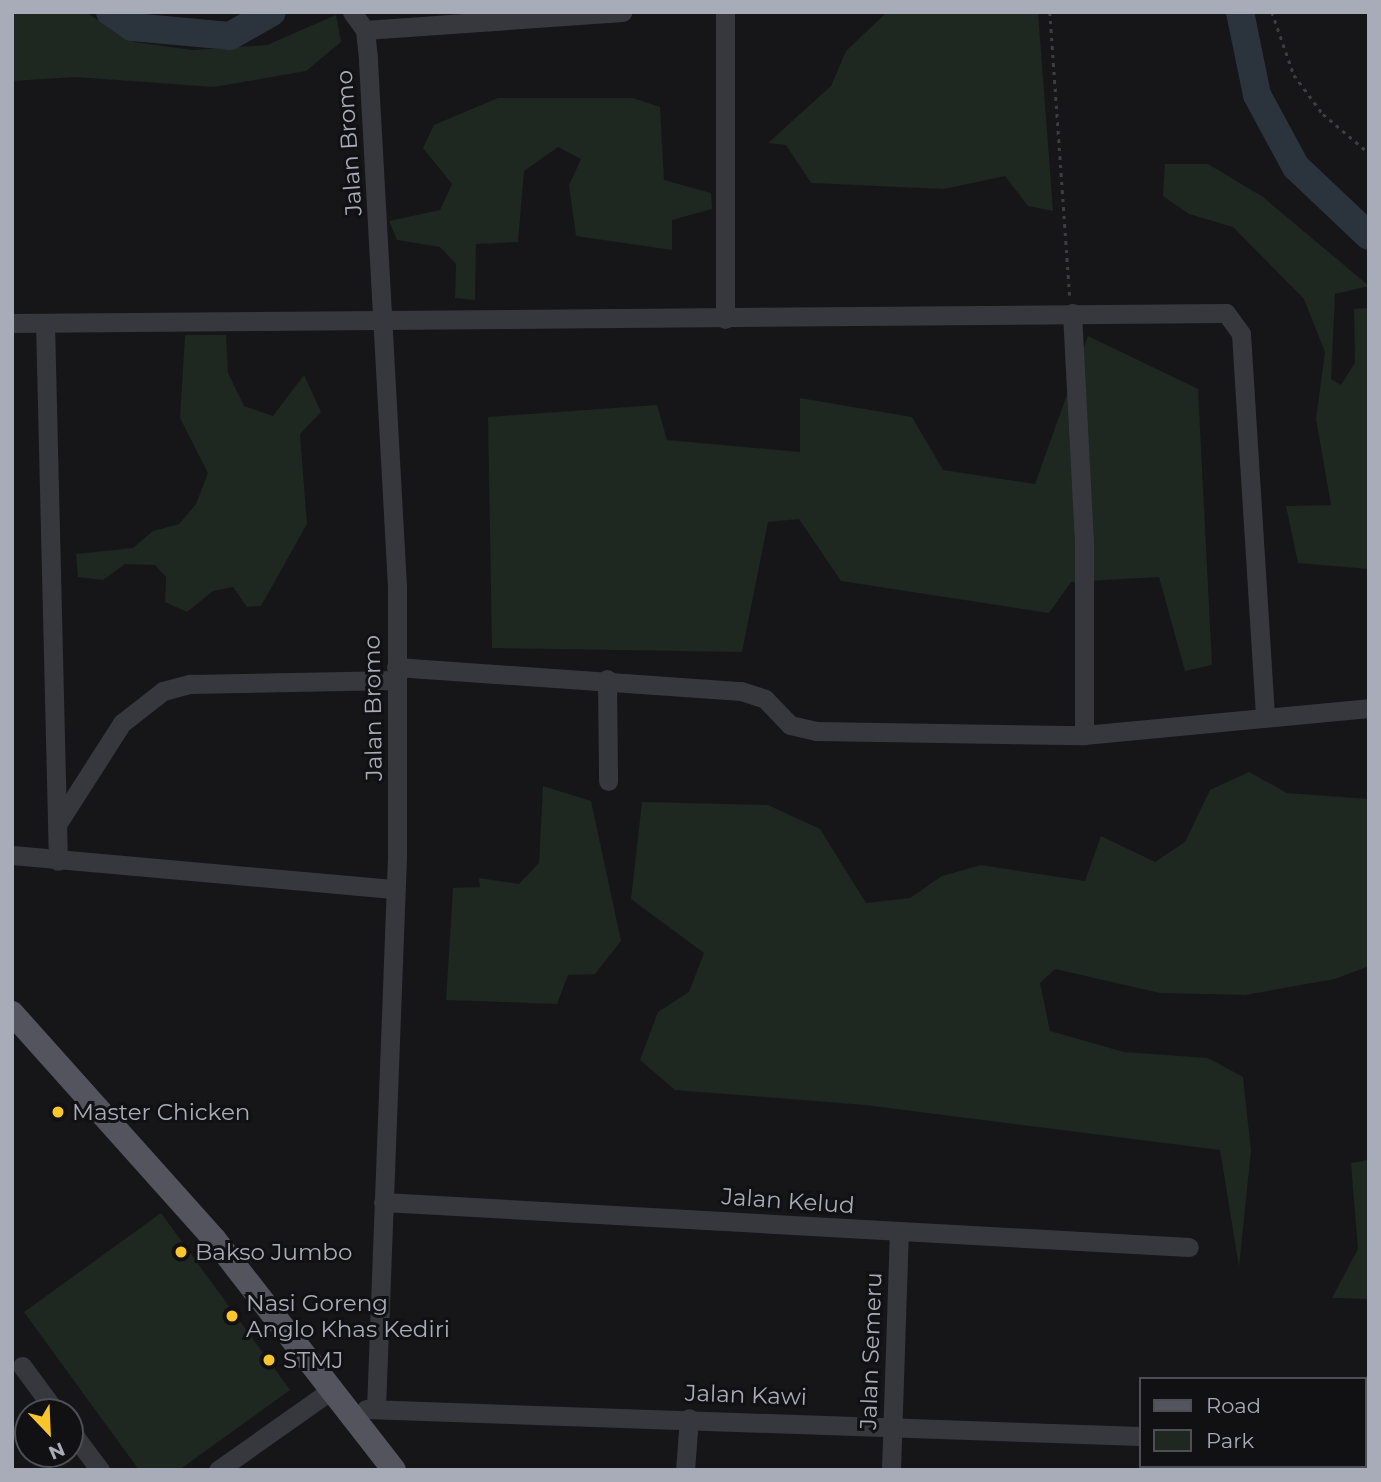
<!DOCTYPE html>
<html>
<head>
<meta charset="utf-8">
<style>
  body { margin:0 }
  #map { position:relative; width:1381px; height:1482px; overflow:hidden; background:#161618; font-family:Montserrat,sans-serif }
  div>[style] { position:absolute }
  .green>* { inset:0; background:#1e2720 }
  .river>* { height:28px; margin:-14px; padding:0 14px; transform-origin:14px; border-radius:14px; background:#2b343d }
  .path>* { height:2.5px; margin-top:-1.25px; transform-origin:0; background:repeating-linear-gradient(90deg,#3d3e45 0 3.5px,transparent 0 8.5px) }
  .minor>* { height:19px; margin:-9.5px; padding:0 9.5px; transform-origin:9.5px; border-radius:9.5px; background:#37383e }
  .major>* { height:24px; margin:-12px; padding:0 12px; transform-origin:12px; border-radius:12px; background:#53545d }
  .dots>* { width:19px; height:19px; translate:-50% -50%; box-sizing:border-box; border:4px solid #111113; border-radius:50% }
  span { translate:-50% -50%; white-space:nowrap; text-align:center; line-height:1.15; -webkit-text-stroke:6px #111113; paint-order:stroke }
  .street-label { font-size:23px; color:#a8acb9 }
  .poi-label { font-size:23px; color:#a8acb9 }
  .left { translate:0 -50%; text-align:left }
  .frame { position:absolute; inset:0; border:14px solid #a8acb9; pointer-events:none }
  .legend { position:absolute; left:1139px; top:1377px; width:228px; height:91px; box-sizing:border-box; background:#111113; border:2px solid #4d4f55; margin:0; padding:9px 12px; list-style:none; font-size:21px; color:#a8acb9 }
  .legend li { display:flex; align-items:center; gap:14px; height:35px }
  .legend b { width:35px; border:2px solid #4d4f55 }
  .north { position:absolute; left:14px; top:1398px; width:70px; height:70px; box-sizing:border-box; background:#111113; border:2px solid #4d4f55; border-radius:50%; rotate:157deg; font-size:19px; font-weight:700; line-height:28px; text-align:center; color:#a8acb9 }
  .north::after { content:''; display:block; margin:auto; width:24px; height:32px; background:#fbc62b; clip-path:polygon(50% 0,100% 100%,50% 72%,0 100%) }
</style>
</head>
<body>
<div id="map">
  <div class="green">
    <i style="clip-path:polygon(12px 12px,85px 12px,134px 42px,193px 50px,267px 45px,336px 15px,341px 42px,306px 71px,214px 87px,76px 77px,12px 81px)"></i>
    <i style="clip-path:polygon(887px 12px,1038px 12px,1053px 211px,1028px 206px,1005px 176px,944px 189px,811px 183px,786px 145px,768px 143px,831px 86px,846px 51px)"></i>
    <i style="clip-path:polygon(498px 98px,633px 98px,660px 107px,664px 180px,711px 193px,712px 209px,672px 220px,672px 250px,576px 236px,569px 185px,581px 159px,558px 147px,524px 171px,518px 242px,476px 244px,475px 300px,455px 298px,456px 264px,440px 247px,397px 240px,389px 221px,440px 210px,452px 184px,423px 148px,434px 125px)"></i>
    <i style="clip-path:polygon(1165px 164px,1208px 164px,1263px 197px,1369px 286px,1335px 294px,1331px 379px,1341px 385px,1355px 363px,1354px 309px,1369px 308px,1369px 569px,1298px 563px,1286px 506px,1331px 505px,1316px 419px,1325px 352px,1304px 299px,1233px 227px,1189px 214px,1163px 196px)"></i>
    <i style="clip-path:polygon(185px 335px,226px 335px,228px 373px,244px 406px,273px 416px,304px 375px,321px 412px,300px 434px,307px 524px,261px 606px,247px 607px,233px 587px,213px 591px,187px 612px,165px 602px,166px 577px,155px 565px,125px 564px,103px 580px,78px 577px,76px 554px,133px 548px,153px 531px,179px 524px,196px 504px,208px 473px,180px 418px)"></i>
    <i style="clip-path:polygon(1088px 336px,1198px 389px,1212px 665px,1185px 671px,1159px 577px,1071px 582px,1049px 613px,841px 581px,799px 519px,768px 522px,742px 652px,492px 648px,488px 417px,657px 405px,667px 440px,800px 452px,800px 398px,912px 417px,943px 470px,1035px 484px)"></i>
    <i style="clip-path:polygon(1249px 772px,1287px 793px,1369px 799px,1369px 966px,1335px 979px,1245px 995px,1160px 993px,1055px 969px,1040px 983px,1050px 1031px,1124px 1052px,1208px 1058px,1243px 1077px,1251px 1151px,1239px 1267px,1220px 1150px,865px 1105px,675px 1090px,640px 1060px,658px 1012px,689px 992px,704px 953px,631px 899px,642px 802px,768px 805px,820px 829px,866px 903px,910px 898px,942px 876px,981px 865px,1085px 881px,1101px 836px,1155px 862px,1185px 842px,1210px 790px)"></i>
    <i style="clip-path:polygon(543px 786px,591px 801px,621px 941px,595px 974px,568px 975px,557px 1004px,446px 1000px,453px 888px,480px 887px,479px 878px,519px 884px,539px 863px)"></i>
    <i style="clip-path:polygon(1369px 1160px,1369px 1299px,1332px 1298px,1358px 1249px,1351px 1163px)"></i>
    <i style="clip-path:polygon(161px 1213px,290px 1390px,179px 1470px,139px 1470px,24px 1312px)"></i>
  </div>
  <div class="river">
    <i style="left:110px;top:12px;width:27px;rotate:34deg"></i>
    <i style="left:132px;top:27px;width:98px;rotate:5.2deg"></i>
    <i style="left:230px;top:36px;width:48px;rotate:-29.7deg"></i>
    <i style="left:1240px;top:12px;width:85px;rotate:78.4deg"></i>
    <i style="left:1257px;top:95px;width:82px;rotate:61.6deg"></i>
    <i style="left:1296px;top:167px;width:100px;rotate:43.4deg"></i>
  </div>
  <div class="path">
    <i style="left:1050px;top:12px;width:284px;rotate:86deg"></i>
    <i style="left:1272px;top:12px;width:67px;rotate:70.8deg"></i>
    <i style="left:1294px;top:75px;width:49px;rotate:53.4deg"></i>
    <i style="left:1323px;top:114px;width:60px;rotate:40.3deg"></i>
  </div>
  <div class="minor">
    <i style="left:352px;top:12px;width:22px;rotate:54deg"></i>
    <i style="left:365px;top:30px;width:31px;rotate:84deg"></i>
    <i style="left:368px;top:61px;width:526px;rotate:86.84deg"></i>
    <i style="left:397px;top:586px;width:271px;rotate:90deg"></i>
    <i style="left:397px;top:857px;width:551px;rotate:92.18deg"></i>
    <i style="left:725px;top:12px;width:307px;rotate:90deg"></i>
    <i style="left:365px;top:30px;width:258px;rotate:-4deg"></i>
    <i style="left:1072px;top:313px;width:227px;rotate:87deg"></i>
    <i style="left:1084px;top:540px;width:195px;rotate:90deg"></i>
    <i style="left:12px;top:323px;width:1214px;rotate:-0.47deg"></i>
    <i style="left:1226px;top:313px;width:26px;rotate:54deg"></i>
    <i style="left:1241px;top:334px;width:384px;rotate:86.4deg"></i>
    <i style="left:45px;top:323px;width:538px;rotate:88.62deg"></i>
    <i style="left:396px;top:667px;width:346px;rotate:4deg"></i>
    <i style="left:741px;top:691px;width:25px;rotate:18deg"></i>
    <i style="left:765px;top:699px;width:36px;rotate:46deg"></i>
    <i style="left:790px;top:725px;width:27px;rotate:13deg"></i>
    <i style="left:816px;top:731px;width:268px;rotate:0.9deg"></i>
    <i style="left:1084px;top:735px;width:286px;rotate:-5.4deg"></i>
    <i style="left:607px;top:679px;width:102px;rotate:89.4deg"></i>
    <i style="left:58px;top:823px;width:119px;rotate:-57.4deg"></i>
    <i style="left:122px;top:723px;width:52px;rotate:-38deg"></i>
    <i style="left:163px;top:691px;width:28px;rotate:-15deg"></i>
    <i style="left:190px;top:684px;width:206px;rotate:-1.1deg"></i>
    <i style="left:12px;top:855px;width:385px;rotate:5.1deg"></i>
    <i style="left:383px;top:1202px;width:807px;rotate:3.2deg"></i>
    <i style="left:22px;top:1366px;width:57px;rotate:53.5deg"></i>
    <i style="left:1365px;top:1387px;width:4px;rotate:-27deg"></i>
    <i style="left:366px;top:1409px;width:775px;rotate:2deg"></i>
    <i style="left:70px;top:1430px;width:50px;rotate:53.1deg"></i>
    <i style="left:218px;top:1470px;width:141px;rotate:-35.2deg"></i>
    <i style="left:685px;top:1470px;width:52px;rotate:-85.6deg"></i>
    <i style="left:891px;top:1470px;width:237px;rotate:-88.1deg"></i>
    <i style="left:1351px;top:1470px;width:4px;rotate:-90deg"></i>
  </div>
  <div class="major">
    <i style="left:12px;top:1013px;width:305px;rotate:48.2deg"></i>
    <i style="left:215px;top:1240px;width:291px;rotate:52.1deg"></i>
  </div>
  <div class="dots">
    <i style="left:58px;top:1112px;background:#fbc62b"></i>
    <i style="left:181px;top:1252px;background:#fbc62b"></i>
    <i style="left:232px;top:1316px;background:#fbc62b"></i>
    <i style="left:269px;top:1360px;background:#fbc62b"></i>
  </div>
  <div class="street-label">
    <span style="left:349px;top:143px;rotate:-94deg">Jalan Bromo</span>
    <span style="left:373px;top:708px;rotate:-91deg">Jalan Bromo</span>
    <span style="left:788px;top:1201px;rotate:4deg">Jalan Kelud</span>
    <span style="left:871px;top:1351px;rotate:-88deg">Jalan Semeru</span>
    <span style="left:746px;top:1395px;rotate:2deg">Jalan Kawi</span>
  </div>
  <div class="poi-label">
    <span class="left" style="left:72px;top:1112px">Master Chicken</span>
    <span class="left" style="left:195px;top:1252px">Bakso Jumbo</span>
    <span class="left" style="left:246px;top:1316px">Nasi Goreng<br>Anglo Khas Kediri</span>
    <span class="left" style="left:283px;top:1360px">STMJ</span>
  </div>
  <div class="frame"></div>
  <ul class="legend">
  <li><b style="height:9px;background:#53545d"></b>Road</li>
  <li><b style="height:19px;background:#1e2720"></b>Park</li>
  </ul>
  <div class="north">N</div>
</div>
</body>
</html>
